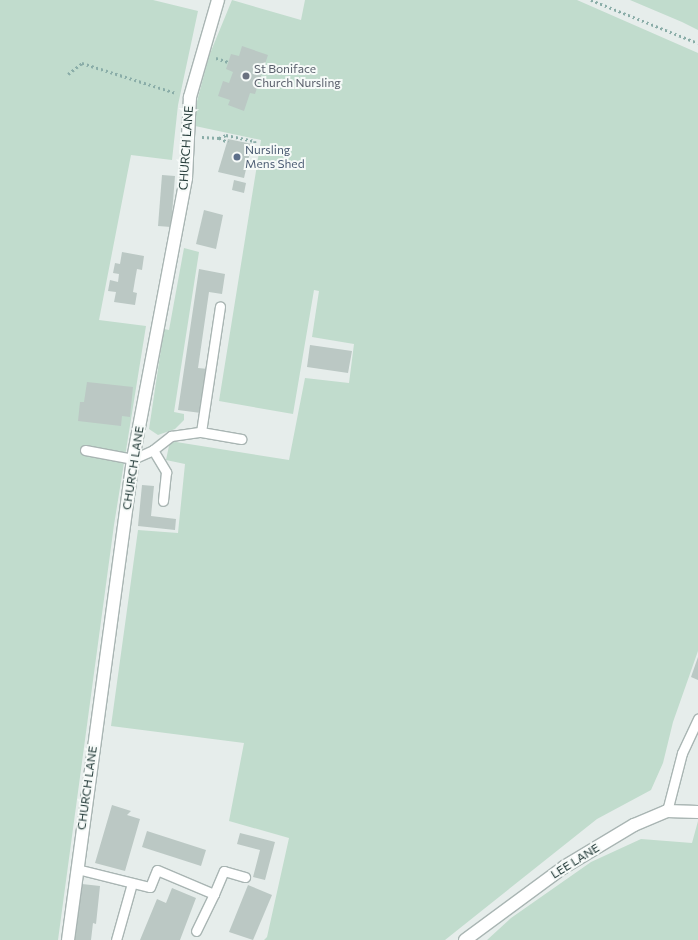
<!DOCTYPE html>
<html>
<head>
<meta charset="utf-8">
<style>
  body { margin:0 }
  #map { position:relative; width:698px; height:940px; overflow:hidden; background:#e6edeb; font-family:Commissioner,sans-serif }
  div>[style] { position:absolute }
  .green>* { inset:0; background:#c1dccd }
  .building>* { inset:0; background:#bbc8c4 }
  .path>* { height:2.5px; margin-top:-1.25px; transform-origin:0; background:repeating-linear-gradient(90deg,#8aada8 0 2px,transparent 0 5px) }
  .roads { filter:drop-shadow(1px 0 #a9b5b3) drop-shadow(-1px 0 #a9b5b3) drop-shadow(0 1px #a9b5b3) drop-shadow(0 -1px #a9b5b3) }
  .service>* { height:9px; margin:-4.5px; padding:0 4.5px; transform-origin:4.5px; border-radius:4.5px; background:#fff }
  .minor>* { height:12px; margin:-6px; padding:0 6px; transform-origin:6px; border-radius:6px; background:#fff }
  .tertiary>* { height:12px; margin:-6px; padding:0 6px; transform-origin:6px; border-radius:6px; background:#fff }
  .dots>* { width:11px; height:11px; translate:-50% -50%; box-sizing:border-box; border:2px solid #f6faf8; border-radius:50% }
  span { translate:-50% -50%; white-space:nowrap; text-align:center; line-height:1.15; -webkit-text-stroke:4px #f6faf8; paint-order:stroke }
  .worship-label { font-size:12px; color:#5b616d }
  .left { translate:0 -50%; text-align:left }
  .street-label { font-size:12px; color:#263d3b }
  .service-label { font-size:12px; color:#4e5e75 }
</style>
</head>
<body>
<div id="map">
  <div class="green">
    <i style="clip-path:polygon(0 0,153px 0,198px 11px,178px 105px,172px 160px,131px 155px,99px 320px,146px 326px,114px 525px,58px 940px,0 940px)"></i>
    <i style="clip-path:polygon(232px 0,301px 20px,305px 0,577px 0,698px 53px,698px 651px,673px 722px,663px 763px,651px 790px,597px 819px,445px 940px,264px 940px,267px 937px,289px 838px,229px 821px,244px 743px,111px 726px,138px 530px,178px 533px,185px 464px,166px 460px,170px 441px,289px 460px,305px 378px,349px 383px,354px 344px,312px 337px,319px 291px,314px 290px,293px 414px,219px 401px,261px 140px,195px 126px,196px 105px,209px 56px)"></i>
    <i style="clip-path:polygon(630px 0,698px 0,698px 30px,682px 22px)"></i>
    <i style="clip-path:polygon(184px 248px,199px 252px,174px 412px,184px 414px,184px 420px,175px 429px,158px 435px,149px 429px,164px 329px,169px 330px)"></i>
    <i style="clip-path:polygon(698px 821px,698px 940px,487px 940px,511px 918px,591px 862px,641px 839px,692px 843px)"></i>
  </div>
  <div class="building">
    <i style="clip-path:polygon(242px 46px,268px 55px,255px 94px,250px 93px,244px 111px,228px 105px,230px 100px,218px 96px,223px 81px,229px 83px,233px 72px,226px 69px,231px 54px,239px 56px)"></i>
    <i style="clip-path:polygon(228px 139px,252px 144px,244px 178px,218px 172px)"></i>
    <i style="clip-path:polygon(162px 175px,175px 176px,171px 227px,158px 226px)"></i>
    <i style="clip-path:polygon(234px 180px,246px 183px,244px 193px,232px 190px)"></i>
    <i style="clip-path:polygon(204px 210px,223px 215px,216px 249px,196px 244px)"></i>
    <i style="clip-path:polygon(122px 252px,144px 256px,142px 270px,137px 269px,135px 280px,133px 292px,137px 293px,135px 305px,114px 302px,116px 292px,108px 291px,110px 280px,118px 282px,119px 274px,113px 273px,115px 263px,120px 264px)"></i>
    <i style="clip-path:polygon(199px 269px,225px 274px,222px 294px,209px 292px,198px 368px,208px 369px,201px 413px,178px 410px)"></i>
    <i style="clip-path:polygon(310px 345px,352px 351px,348px 373px,307px 367px)"></i>
    <i style="clip-path:polygon(87px 382px,133px 387px,130px 417px,122px 416px,121px 426px,78px 421px,80px 402px,84px 402px)"></i>
    <i style="clip-path:polygon(142px 485px,154px 486px,151px 516px,176px 519px,175px 530px,138px 526px)"></i>
    <i style="clip-path:polygon(698px 657px,698px 680px,691px 677px)"></i>
    <i style="clip-path:polygon(112px 805px,131px 811px,127px 815px,140px 819px,125px 871px,95px 863px)"></i>
    <i style="clip-path:polygon(147px 831px,206px 850px,201px 866px,142px 847px)"></i>
    <i style="clip-path:polygon(240px 833px,275px 842px,265px 880px,253px 877px,260px 850px,237px 844px)"></i>
    <i style="clip-path:polygon(82px 884px,100px 886px,96px 924px,93px 923px,91px 940px,75px 940px)"></i>
    <i style="clip-path:polygon(248px 885px,272px 895px,253px 940px,229px 932px)"></i>
    <i style="clip-path:polygon(172px 888px,196px 898px,180px 940px,140px 940px,157px 899px,166px 903px)"></i>
  </div>
  <div class="path">
    <i style="left:591px;top:0;width:115px;rotate:21.9deg"></i>
    <i style="left:216px;top:58px;width:13px;rotate:18deg"></i>
    <i style="left:68px;top:74px;width:18px;rotate:-38deg"></i>
    <i style="left:82px;top:63px;width:99px;rotate:17.7deg"></i>
    <i style="left:202px;top:137px;width:17px;rotate:3deg"></i>
    <i style="left:219px;top:138px;width:10px;rotate:24deg"></i>
    <i style="left:219px;top:138px;width:8px;rotate:-23deg"></i>
    <i style="left:226px;top:135px;width:30px;rotate:12deg"></i>
    <i style="left:255px;top:141px;width:14px;rotate:86deg"></i>
  </div>
  <div class="roads">
    <div class="service">
      <i style="left:201px;top:432px;width:41px;rotate:9.9deg"></i>
      <i style="left:85px;top:450px;width:49px;rotate:10.6deg"></i>
      <i style="left:133px;top:459px;width:22px;rotate:-24deg"></i>
      <i style="left:153px;top:450px;width:23px;rotate:-38deg"></i>
      <i style="left:171px;top:436px;width:30px;rotate:-8deg"></i>
      <i style="left:201px;top:432px;width:127px;rotate:-81.4deg"></i>
      <i style="left:153px;top:450px;width:26px;rotate:59deg"></i>
      <i style="left:166px;top:472px;width:29px;rotate:96deg"></i>
      <i style="left:667px;top:811px;width:60px;rotate:-75.5deg"></i>
      <i style="left:682px;top:753px;width:38px;rotate:-65deg"></i>
      <i style="left:77px;top:869px;width:75px;rotate:13.9deg"></i>
      <i style="left:150px;top:887px;width:18px;rotate:-68deg"></i>
      <i style="left:157px;top:870px;width:62px;rotate:22.8deg"></i>
      <i style="left:214px;top:894px;width:41px;rotate:115.9deg"></i>
      <i style="left:214px;top:894px;width:25px;rotate:-67deg"></i>
      <i style="left:224px;top:871px;width:22px;rotate:16deg"></i>
      <i style="left:116px;top:940px;width:59px;rotate:-74.3deg"></i>
    </div>
    <div class="minor">
      <i style="left:68px;top:940px;width:485px;rotate:-82.3deg"></i>
      <i style="left:133px;top:459px;width:286px;rotate:-79.3deg"></i>
      <i style="left:186px;top:178px;width:81px;rotate:-87.2deg"></i>
      <i style="left:190px;top:97px;width:101px;rotate:-73.9deg"></i>
    </div>
    <div class="tertiary">
      <i style="left:465px;top:940px;width:123px;rotate:-36.4deg"></i>
      <i style="left:564px;top:867px;width:82px;rotate:-31deg"></i>
      <i style="left:634px;top:825px;width:36px;rotate:-23deg"></i>
      <i style="left:667px;top:811px;width:31px;rotate:2deg"></i>
    </div>
  </div>
  <div class="dots">
    <i style="left:246px;top:76px;background:#6b7280"></i>
    <i style="left:237px;top:157px;background:#5c6f8a"></i>
  </div>
  <div class="worship-label">
    <span class="left" style="left:254px;top:76px">St Boniface<br>Church Nursling</span>
  </div>
  <div class="street-label">
    <span style="left:186px;top:148px;rotate:-86deg">CHURCH LANE</span>
    <span style="left:133px;top:468px;rotate:-81deg">CHURCH LANE</span>
    <span style="left:87px;top:788px;rotate:-82deg">CHURCH LANE</span>
    <span style="left:575px;top:861px;rotate:-32deg">LEE LANE</span>
  </div>
  <div class="service-label">
    <span class="left" style="left:245px;top:157px">Nursling<br>Mens Shed</span>
  </div>
</div>
</body>
</html>
